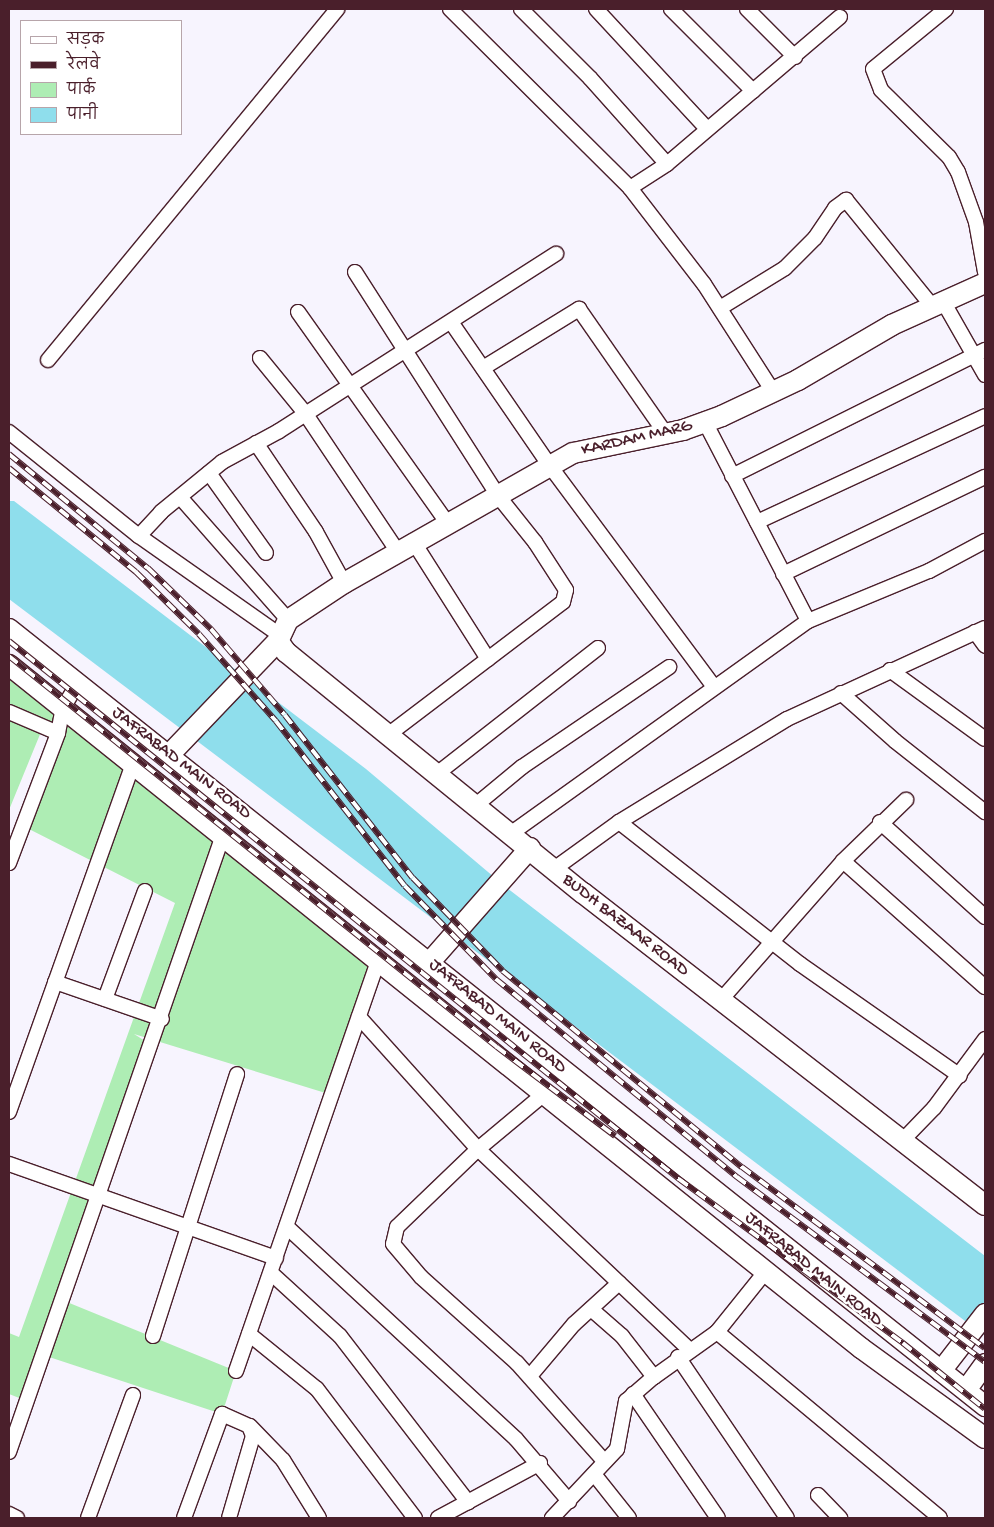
<!DOCTYPE html>
<html>
<head>
<meta charset="utf-8">
<style>
  body { margin:0 }
  #map { position:relative; width:994px; height:1527px; overflow:hidden; background:#f7f4fe; font-family:"Gochi Hand","Playpen Sans Deva",sans-serif }
  div>[style] { position:absolute }
  .green>* { inset:0; background:#aeedb4 }
  .water>* { inset:0; background:#8fdeec }
  .roads { filter:drop-shadow(1px 0 #4a1f2b) drop-shadow(-1px 0 #4a1f2b) drop-shadow(0 1px #4a1f2b) drop-shadow(0 -1px #4a1f2b) }
  .street>* { height:14px; margin:-7px; padding:0 7px; transform-origin:7px; border-radius:7px; background:#fff }
  .secondary>* { height:20px; margin:-10px; padding:0 10px; transform-origin:10px; border-radius:10px; background:#fff }
  .rail>* { height:5.5px; margin-top:-2.75px; transform-origin:0; background:repeating-linear-gradient(90deg,#fff 0 11px,#4a1f2b 0 22px); box-sizing:border-box; border-block:1px solid #4a1f2b }
  span { translate:-50% -50%; white-space:nowrap; text-align:center; line-height:1.15; -webkit-text-stroke:4.5px #fff; paint-order:stroke }
  .street-label { font-size:18px; color:#4a1f2b }
  .frame { position:absolute; inset:0; border:10px solid #4a1f2b; pointer-events:none }
  .legend { position:absolute; left:20px; top:20px; width:162px; height:115px; box-sizing:border-box; background:#fff; border:1px solid #b7a5aa; margin:0; padding:6px 9px; list-style:none; font-size:15px; color:#4a1f2b }
  .legend li { display:flex; align-items:center; gap:10px; height:25px }
  .legend b { width:25px; border:1px solid #b7a5aa }
</style>
</head>
<body>
<div id="map">
  <div class="green">
    <i style="clip-path:polygon(9px 666px,63px 708px,61px 721px,378px 960px,332px 1095px,134px 1034px,153px 1046px,62px 1300px,236px 1371px,222px 1414px,43px 1355px,27px 1401px,9px 1394px,9px 1333px,19px 1337px,175px 903px,23px 826px,56px 732px,43px 727px,9px 810px)"></i>
  </div>
  <div class="water">
    <i style="clip-path:polygon(9px 501px,14px 501px,366px 769px,507px 888px,985px 1256px,985px 1336px,9px 599px)"></i>
  </div>
  <div class="roads">
    <div class="street">
      <i style="left:450px;top:9px;width:254px;rotate:44.8deg"></i>
      <i style="left:630px;top:188px;width:121px;rotate:52.4deg"></i>
      <i style="left:704px;top:284px;width:126px;rotate:57.3deg"></i>
      <i style="left:521px;top:9px;width:98px;rotate:45deg"></i>
      <i style="left:590px;top:78px;width:115px;rotate:48.2deg"></i>
      <i style="left:596px;top:9px;width:163px;rotate:47.2deg"></i>
      <i style="left:671px;top:9px;width:116px;rotate:45deg"></i>
      <i style="left:747px;top:9px;width:68px;rotate:45deg"></i>
      <i style="left:946px;top:9px;width:94px;rotate:140.6deg"></i>
      <i style="left:873px;top:69px;width:22px;rotate:69deg"></i>
      <i style="left:881px;top:90px;width:95px;rotate:44.6deg"></i>
      <i style="left:949px;top:157px;width:17px;rotate:59deg"></i>
      <i style="left:958px;top:172px;width:53px;rotate:70.2deg"></i>
      <i style="left:976px;top:222px;width:51px;rotate:79.8deg"></i>
      <i style="left:630px;top:188px;width:44px;rotate:-33deg"></i>
      <i style="left:667px;top:164px;width:227px;rotate:-40.4deg"></i>
      <i style="left:355px;top:272px;width:267px;rotate:57.4deg"></i>
      <i style="left:499px;top:497px;width:58px;rotate:51.3deg"></i>
      <i style="left:535px;top:542px;width:57px;rotate:57.1deg"></i>
      <i style="left:566px;top:590px;width:12px;rotate:104deg"></i>
      <i style="left:563px;top:602px;width:218px;rotate:142.8deg"></i>
      <i style="left:944px;top:303px;width:83px;rotate:60.3deg"></i>
      <i style="left:720px;top:308px;width:76px;rotate:-31.6deg"></i>
      <i style="left:785px;top:268px;width:42px;rotate:-45deg"></i>
      <i style="left:815px;top:238px;width:36px;rotate:-56deg"></i>
      <i style="left:835px;top:208px;width:14px;rotate:-36deg"></i>
      <i style="left:846px;top:200px;width:138px;rotate:50.9deg"></i>
      <i style="left:298px;top:312px;width:260px;rotate:54.7deg"></i>
      <i style="left:451px;top:322px;width:175px;rotate:55.5deg"></i>
      <i style="left:550px;top:466px;width:275px;rotate:53.4deg"></i>
      <i style="left:260px;top:358px;width:71px;rotate:50.7deg"></i>
      <i style="left:305px;top:413px;width:167px;rotate:56.2deg"></i>
      <i style="left:48px;top:360px;width:455px;rotate:-50.5deg"></i>
      <i style="left:483px;top:368px;width:113px;rotate:-31.6deg"></i>
      <i style="left:579px;top:309px;width:152px;rotate:55.2deg"></i>
      <i style="left:705px;top:422px;width:224px;rotate:62.6deg"></i>
      <i style="left:9px;top:432px;width:166px;rotate:38.7deg"></i>
      <i style="left:139px;top:536px;width:172px;rotate:35.1deg"></i>
      <i style="left:256px;top:443px;width:107px;rotate:56deg"></i>
      <i style="left:316px;top:532px;width:58px;rotate:61.2deg"></i>
      <i style="left:209px;top:473px;width:98px;rotate:54.5deg"></i>
      <i style="left:732px;top:476px;width:283px;rotate:-26.5deg"></i>
      <i style="left:180px;top:497px;width:164px;rotate:48.7deg"></i>
      <i style="left:757px;top:522px;width:251px;rotate:-24.9deg"></i>
      <i style="left:139px;top:536px;width:33px;rotate:-47deg"></i>
      <i style="left:161px;top:512px;width:79px;rotate:-39.3deg"></i>
      <i style="left:222px;top:462px;width:65px;rotate:-28.5deg"></i>
      <i style="left:279px;top:431px;width:329px;rotate:-32.6deg"></i>
      <i style="left:413px;top:541px;width:140px;rotate:57.6deg"></i>
      <i style="left:783px;top:574px;width:224px;rotate:-25.7deg"></i>
      <i style="left:975px;top:632px;width:17px;rotate:54deg"></i>
      <i style="left:890px;top:670px;width:117px;rotate:36deg"></i>
      <i style="left:841px;top:693px;width:72px;rotate:41.6deg"></i>
      <i style="left:895px;top:741px;width:115px;rotate:38.3deg"></i>
      <i style="left:9px;top:712px;width:53px;rotate:23.2deg"></i>
      <i style="left:438px;top:773px;width:203px;rotate:-38deg"></i>
      <i style="left:476px;top:805px;width:60px;rotate:-39.6deg"></i>
      <i style="left:522px;top:767px;width:178px;rotate:-34.2deg"></i>
      <i style="left:619px;top:822px;width:230px;rotate:38.1deg"></i>
      <i style="left:800px;top:964px;width:195px;rotate:35deg"></i>
      <i style="left:880px;top:822px;width:142px;rotate:42.1deg"></i>
      <i style="left:513px;top:832px;width:363px;rotate:-35.6deg"></i>
      <i style="left:808px;top:621px;width:131px;rotate:-22.5deg"></i>
      <i style="left:929px;top:571px;width:64px;rotate:-28.2deg"></i>
      <i style="left:843px;top:861px;width:190px;rotate:41.6deg"></i>
      <i style="left:9px;top:863px;width:139px;rotate:-69.3deg"></i>
      <i style="left:58px;top:733px;width:25px;rotate:-79deg"></i>
      <i style="left:63px;top:708px;width:29px;rotate:-59deg"></i>
      <i style="left:554px;top:869px;width:80px;rotate:-35.9deg"></i>
      <i style="left:619px;top:822px;width:197px;rotate:-31.5deg"></i>
      <i style="left:787px;top:719px;width:218px;rotate:-24.7deg"></i>
      <i style="left:55px;top:982px;width:113px;rotate:19.1deg"></i>
      <i style="left:105px;top:999px;width:115px;rotate:-69.7deg"></i>
      <i style="left:720px;top:1001px;width:186px;rotate:-48.7deg"></i>
      <i style="left:843px;top:861px;width:88px;rotate:-44.1deg"></i>
      <i style="left:359px;top:1017px;width:178px;rotate:48deg"></i>
      <i style="left:478px;top:1149px;width:291px;rotate:43.5deg"></i>
      <i style="left:544px;top:1094px;width:86px;rotate:140.2deg"></i>
      <i style="left:478px;top:1149px;width:112px;rotate:136.1deg"></i>
      <i style="left:397px;top:1227px;width:17px;rotate:103deg"></i>
      <i style="left:393px;top:1244px;width:43px;rotate:49.7deg"></i>
      <i style="left:421px;top:1277px;width:129px;rotate:41.9deg"></i>
      <i style="left:517px;top:1363px;width:132px;rotate:48.4deg"></i>
      <i style="left:9px;top:1112px;width:370px;rotate:-70.4deg"></i>
      <i style="left:902px;top:1141px;width:46px;rotate:-45.9deg"></i>
      <i style="left:934px;top:1108px;width:86px;rotate:-53.5deg"></i>
      <i style="left:9px;top:1164px;width:283px;rotate:19.4deg"></i>
      <i style="left:287px;top:1227px;width:312px;rotate:42.8deg"></i>
      <i style="left:516px;top:1439px;width:82px;rotate:49.5deg"></i>
      <i style="left:271px;top:1273px;width:93px;rotate:42.4deg"></i>
      <i style="left:340px;top:1336px;width:210px;rotate:52.4deg"></i>
      <i style="left:717px;top:1332px;width:290px;rotate:39.8deg"></i>
      <i style="left:249px;top:1334px;width:87px;rotate:39deg"></i>
      <i style="left:317px;top:1389px;width:162px;rotate:52.8deg"></i>
      <i style="left:153px;top:1336px;width:275px;rotate:-72.2deg"></i>
      <i style="left:678px;top:1357px;width:194px;rotate:55.9deg"></i>
      <i style="left:236px;top:1371px;width:435px;rotate:-70.9deg"></i>
      <i style="left:530px;top:1376px;width:68px;rotate:-49.8deg"></i>
      <i style="left:574px;top:1324px;width:61px;rotate:-42.3deg"></i>
      <i style="left:654px;top:1377px;width:77px;rotate:-35.5deg"></i>
      <i style="left:717px;top:1332px;width:78px;rotate:-51.2deg"></i>
      <i style="left:633px;top:1394px;width:150px;rotate:55.6deg"></i>
      <i style="left:250px;top:1426px;width:47px;rotate:45.9deg"></i>
      <i style="left:283px;top:1460px;width:68px;rotate:58.2deg"></i>
      <i style="left:9px;top:1452px;width:653px;rotate:-70.87deg"></i>
      <i style="left:594px;top:1474px;width:56px;rotate:51.5deg"></i>
      <i style="left:818px;top:1495px;width:32px;rotate:46deg"></i>
      <i style="left:9px;top:1514px;width:9px;rotate:27deg"></i>
      <i style="left:88px;top:1518px;width:131px;rotate:-69.9deg"></i>
      <i style="left:184px;top:1518px;width:111px;rotate:-69.9deg"></i>
      <i style="left:222px;top:1414px;width:30px;rotate:24deg"></i>
      <i style="left:249px;top:1426px;width:11px;rotate:68deg"></i>
      <i style="left:253px;top:1436px;width:85px;rotate:106.3deg"></i>
      <i style="left:438px;top:1518px;width:116px;rotate:-28.3deg"></i>
      <i style="left:552px;top:1518px;width:95px;rotate:-46.7deg"></i>
      <i style="left:617px;top:1449px;width:49px;rotate:-79.4deg"></i>
      <i style="left:626px;top:1401px;width:37px;rotate:-41deg"></i>
      <i style="left:654px;top:1377px;width:52px;rotate:-128deg"></i>
      <i style="left:622px;top:1336px;width:41px;rotate:-138.9deg"></i>
    </div>
    <div class="secondary">
      <i style="left:985px;top:283px;width:102px;rotate:155.7deg"></i>
      <i style="left:892px;top:325px;width:109px;rotate:149.7deg"></i>
      <i style="left:798px;top:380px;width:84px;rotate:154.7deg"></i>
      <i style="left:722px;top:416px;width:41px;rotate:160.3deg"></i>
      <i style="left:683px;top:430px;width:112px;rotate:168.2deg"></i>
      <i style="left:573px;top:453px;width:263px;rotate:150.4deg"></i>
      <i style="left:344px;top:583px;width:67px;rotate:146.5deg"></i>
      <i style="left:288px;top:620px;width:23px;rotate:115deg"></i>
      <i style="left:278px;top:641px;width:14px;rotate:54deg"></i>
      <i style="left:286px;top:652px;width:382px;rotate:39.1deg"></i>
      <i style="left:583px;top:893px;width:509px;rotate:37.82deg"></i>
      <i style="left:9px;top:629px;width:1248px;rotate:38.52deg"></i>
      <i style="left:9px;top:665px;width:1092px;rotate:38.72deg"></i>
      <i style="left:861px;top:1348px;width:153px;rotate:36deg"></i>
      <i style="left:169px;top:755px;width:158px;rotate:-46.3deg"></i>
      <i style="left:429px;top:963px;width:153px;rotate:-48.7deg"></i>
      <i style="left:941px;top:1371px;width:72px;rotate:-52.3deg"></i>
      <i style="left:966px;top:1390px;width:32px;rotate:-54deg"></i>
    </div>
  </div>
  <div class="rail">
    <i style="left:9px;top:454px;width:180px;rotate:39.4deg"></i>
    <i style="left:148px;top:568px;width:88px;rotate:44.1deg"></i>
    <i style="left:211px;top:629px;width:113px;rotate:49.3deg"></i>
    <i style="left:285px;top:715px;width:207px;rotate:51.9deg"></i>
    <i style="left:413px;top:878px;width:129px;rotate:45.9deg"></i>
    <i style="left:503px;top:971px;width:309px;rotate:39.4deg"></i>
    <i style="left:742px;top:1167px;width:303px;rotate:36.7deg"></i>
    <i style="left:9px;top:468px;width:164px;rotate:39.3deg"></i>
    <i style="left:136px;top:572px;width:88px;rotate:44.5deg"></i>
    <i style="left:199px;top:634px;width:116px;rotate:48.5deg"></i>
    <i style="left:276px;top:721px;width:209px;rotate:52deg"></i>
    <i style="left:405px;top:886px;width:130px;rotate:45.6deg"></i>
    <i style="left:496px;top:979px;width:312px;rotate:39.4deg"></i>
    <i style="left:737px;top:1177px;width:309px;rotate:36.7deg"></i>
    <i style="left:9px;top:641px;width:859px;rotate:38.76deg"></i>
    <i style="left:679px;top:1179px;width:278px;rotate:36.2deg"></i>
    <i style="left:903px;top:1343px;width:105px;rotate:38.8deg"></i>
    <i style="left:9px;top:656px;width:625px;rotate:38.7deg"></i>
    <i style="left:497px;top:1047px;width:148px;rotate:37deg"></i>
  </div>
  <div class="street-label">
    <span style="left:637px;top:439px;rotate:-13deg">KARDAM MARG</span>
    <span style="left:181px;top:764px;rotate:38deg">JAFRABAD MAIN ROAD</span>
    <span style="left:625px;top:926px;rotate:38deg">BUDH BAZAAR ROAD</span>
    <span style="left:497px;top:1017px;rotate:39deg">JAFRABAD MAIN ROAD</span>
    <span style="left:813px;top:1270px;rotate:39deg">JAFRABAD MAIN ROAD</span>
  </div>
  <div class="frame"></div>
  <ul class="legend">
  <li><b style="height:6px;background:#fff"></b>सड़क</li>
  <li><b style="height:6px;background:#4a1f2b"></b>रेलवे</li>
  <li><b style="height:14px;background:#aeedb4"></b>पार्क</li>
  <li><b style="height:14px;background:#8fdeec"></b>पानी</li>
  </ul>
</div>
</body>
</html>
